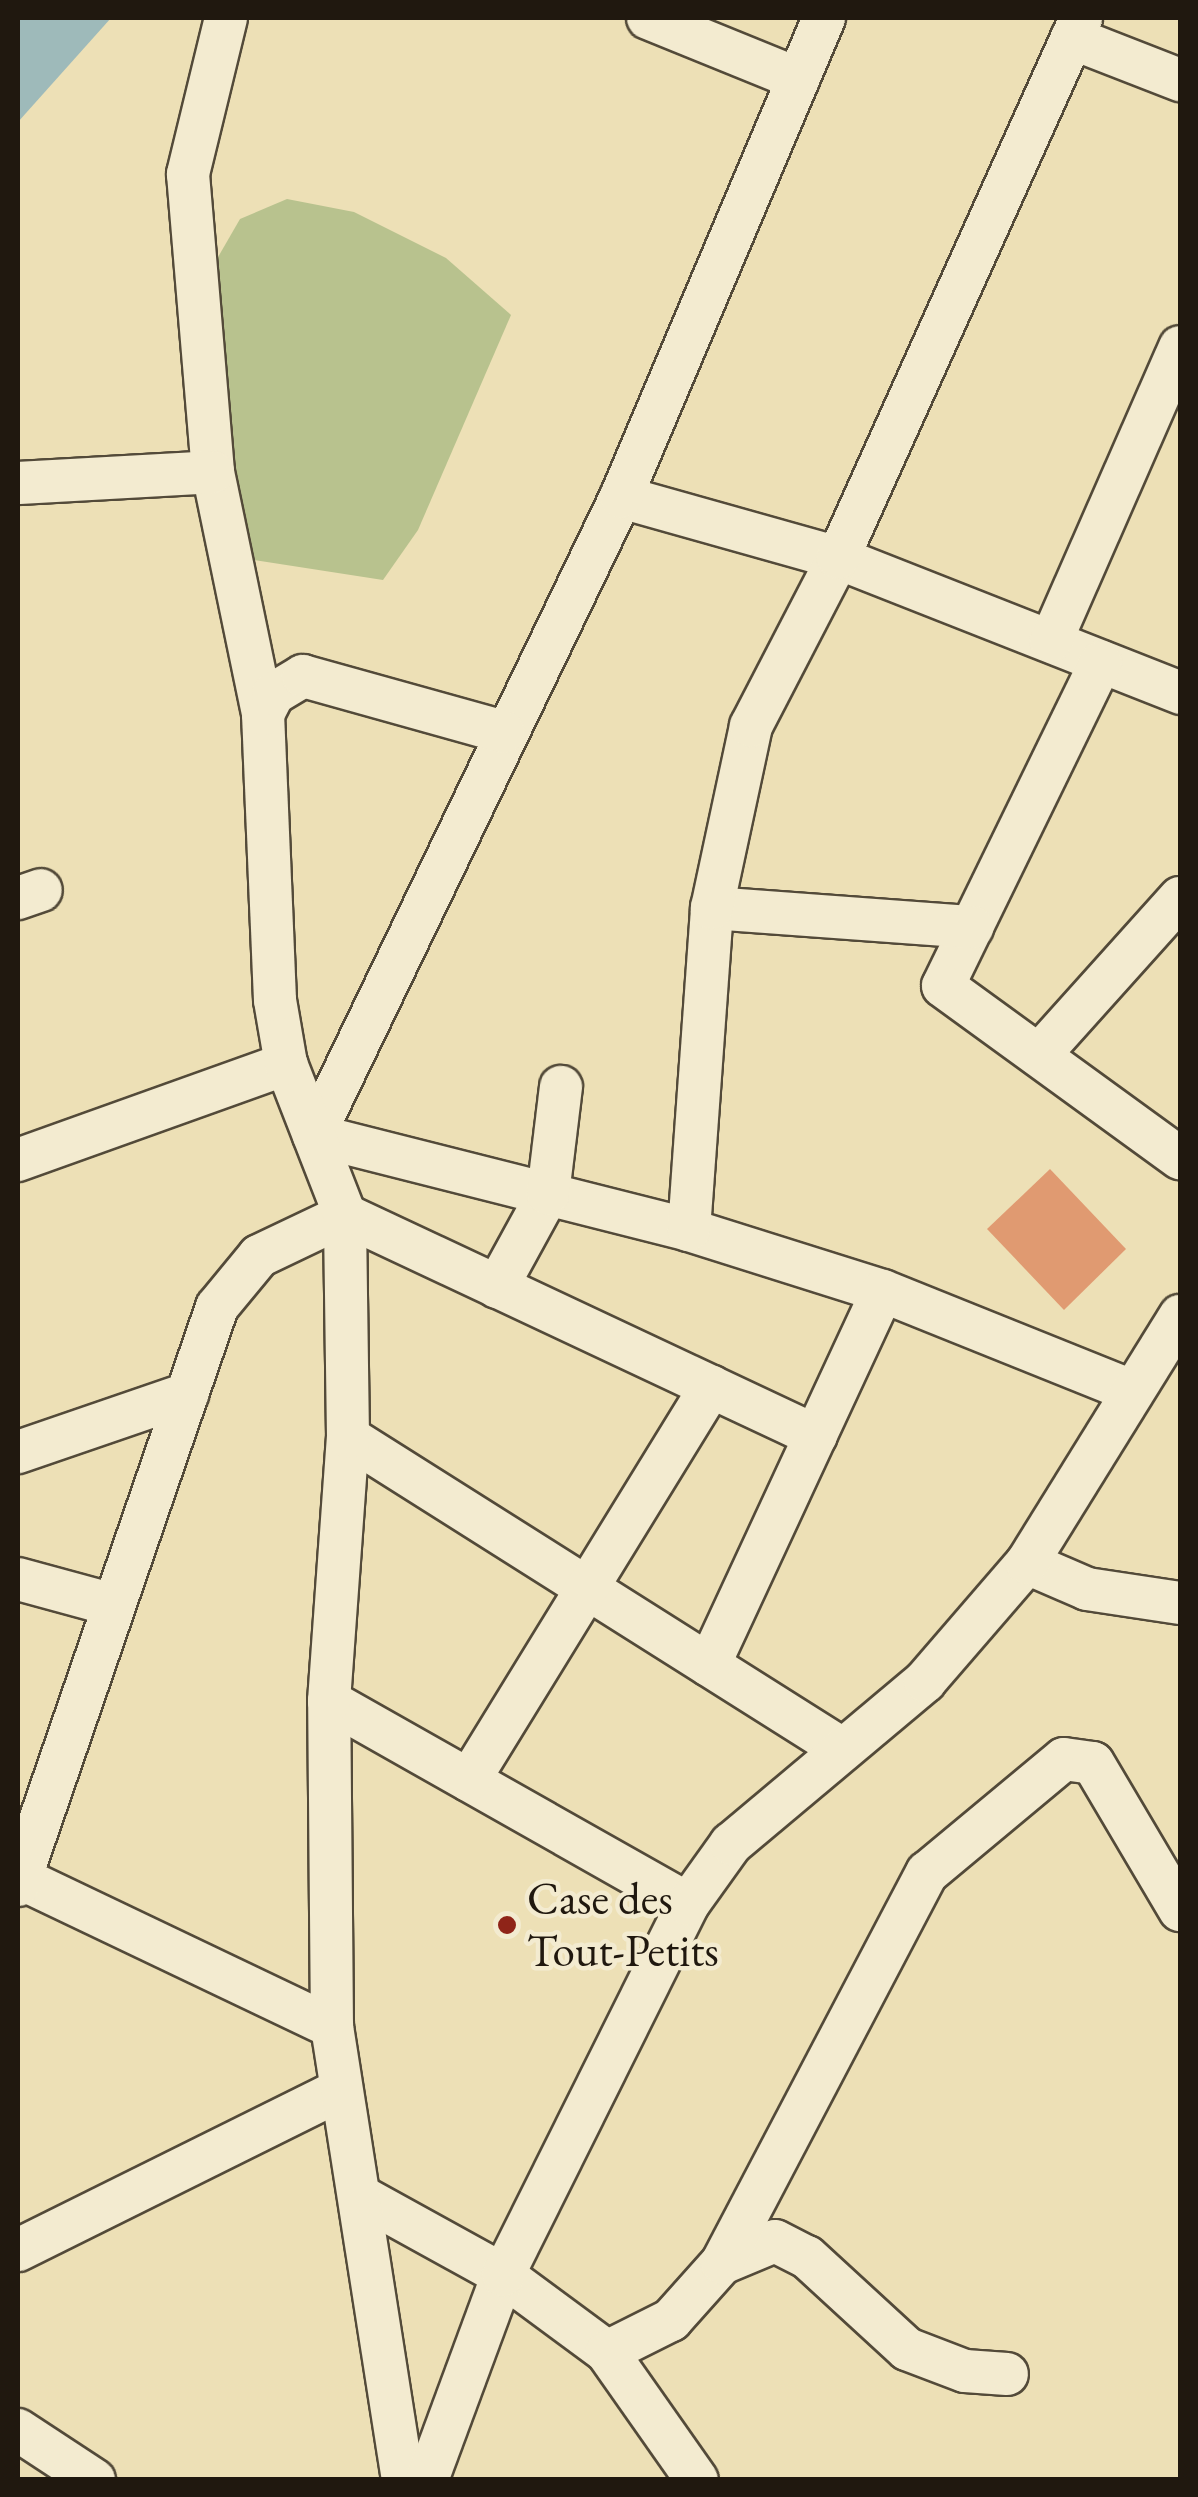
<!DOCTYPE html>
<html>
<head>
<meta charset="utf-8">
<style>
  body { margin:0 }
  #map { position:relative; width:1198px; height:2497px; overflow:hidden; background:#ede0b6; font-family:"EB Garamond",serif }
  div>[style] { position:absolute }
  .green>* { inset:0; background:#b8c28e }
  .water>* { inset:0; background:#9ebaba }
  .building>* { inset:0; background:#e09a71 }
  .roads { filter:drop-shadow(2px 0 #534a39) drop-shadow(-2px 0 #534a39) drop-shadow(0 2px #534a39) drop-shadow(0 -2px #534a39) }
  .minor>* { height:42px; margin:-21px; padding:0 21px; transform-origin:21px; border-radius:21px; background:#f3ebd0 }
  .dots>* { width:28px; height:28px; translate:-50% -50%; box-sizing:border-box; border:5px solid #f3ebd0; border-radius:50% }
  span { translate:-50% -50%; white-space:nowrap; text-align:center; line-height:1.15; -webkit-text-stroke:9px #f3ebd0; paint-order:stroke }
  .poi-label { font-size:45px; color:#20180f }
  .left { translate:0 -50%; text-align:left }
  .frame { position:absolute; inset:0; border:20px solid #20180f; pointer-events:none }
</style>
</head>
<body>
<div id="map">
  <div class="green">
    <i style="clip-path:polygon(287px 199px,354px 212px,446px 258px,511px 315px,418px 530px,383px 580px,229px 556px,210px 271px,240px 219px)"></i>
  </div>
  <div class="water">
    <i style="clip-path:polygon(18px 18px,111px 18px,18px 122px)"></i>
  </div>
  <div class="building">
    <i style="clip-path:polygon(1050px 1169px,1126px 1249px,1064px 1310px,987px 1229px)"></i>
  </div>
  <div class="roads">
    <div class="minor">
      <i style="left:226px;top:18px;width:161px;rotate:103.7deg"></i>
      <i style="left:188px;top:174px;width:299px;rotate:85.2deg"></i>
      <i style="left:213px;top:472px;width:247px;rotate:78.3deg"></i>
      <i style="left:648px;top:18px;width:162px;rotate:22.1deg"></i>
      <i style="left:1072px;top:38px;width:116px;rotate:21.3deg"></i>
      <i style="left:18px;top:483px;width:195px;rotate:-3.2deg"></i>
      <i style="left:621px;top:497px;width:225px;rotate:15.7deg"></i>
      <i style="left:838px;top:558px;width:368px;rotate:21.5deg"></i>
      <i style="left:1051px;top:641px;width:321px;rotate:-66.3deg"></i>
      <i style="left:1101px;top:662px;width:360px;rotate:116deg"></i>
      <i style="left:943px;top:986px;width:293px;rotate:36deg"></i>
      <i style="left:18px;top:898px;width:24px;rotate:-19deg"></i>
      <i style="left:712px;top:908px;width:261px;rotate:4.2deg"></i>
      <i style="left:1039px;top:1055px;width:211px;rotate:-48.1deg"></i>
      <i style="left:314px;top:1135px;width:708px;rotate:-64.3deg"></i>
      <i style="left:621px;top:497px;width:520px;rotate:-67.03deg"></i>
      <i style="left:314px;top:1135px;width:387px;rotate:14.2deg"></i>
      <i style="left:689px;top:1230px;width:203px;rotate:17.5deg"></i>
      <i style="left:883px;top:1291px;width:263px;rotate:21.9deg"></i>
      <i style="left:18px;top:1160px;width:285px;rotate:-19.7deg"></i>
      <i style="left:689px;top:1230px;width:323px;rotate:-85.9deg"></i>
      <i style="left:712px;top:908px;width:186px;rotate:-77.9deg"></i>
      <i style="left:751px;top:726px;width:189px;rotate:-62.6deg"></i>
      <i style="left:838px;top:558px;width:592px;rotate:-65.77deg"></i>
      <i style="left:497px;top:1287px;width:106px;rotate:-61.3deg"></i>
      <i style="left:548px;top:1194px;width:108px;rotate:-83.1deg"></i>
      <i style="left:348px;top:1437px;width:581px;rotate:32.27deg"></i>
      <i style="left:18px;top:1452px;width:179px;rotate:-18.9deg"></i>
      <i style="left:1027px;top:1563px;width:65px;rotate:23.4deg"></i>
      <i style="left:1087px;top:1589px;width:94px;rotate:8.6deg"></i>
      <i style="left:18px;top:1579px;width:99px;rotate:15.2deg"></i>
      <i style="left:709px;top:1665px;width:412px;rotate:-65.1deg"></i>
      <i style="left:329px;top:1701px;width:412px;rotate:29.5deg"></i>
      <i style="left:469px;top:1780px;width:462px;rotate:-58.4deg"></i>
      <i style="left:18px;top:1877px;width:348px;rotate:25.5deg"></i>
      <i style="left:18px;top:1885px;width:611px;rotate:-71deg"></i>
      <i style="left:217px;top:1307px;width:66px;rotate:-50.5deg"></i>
      <i style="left:259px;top:1256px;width:95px;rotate:-25.5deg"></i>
      <i style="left:345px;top:1215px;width:520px;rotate:25.14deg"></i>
      <i style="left:360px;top:2196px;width:163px;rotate:28.9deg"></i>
      <i style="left:503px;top:2275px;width:129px;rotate:36.5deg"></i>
      <i style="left:607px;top:2352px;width:156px;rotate:54.9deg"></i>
      <i style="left:18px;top:2250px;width:358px;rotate:-26.4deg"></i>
      <i style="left:722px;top:2263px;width:57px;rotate:-22.5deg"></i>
      <i style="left:775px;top:2241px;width:36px;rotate:27deg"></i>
      <i style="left:807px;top:2257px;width:136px;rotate:42.6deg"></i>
      <i style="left:907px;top:2349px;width:62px;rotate:20.8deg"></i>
      <i style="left:965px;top:2371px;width:42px;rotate:4.1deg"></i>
      <i style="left:607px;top:2352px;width:72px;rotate:-26.6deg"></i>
      <i style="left:671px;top:2320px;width:76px;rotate:-48.2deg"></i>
      <i style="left:722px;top:2263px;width:441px;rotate:-62.3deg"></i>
      <i style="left:927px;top:1873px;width:178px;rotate:-39.8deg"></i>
      <i style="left:1064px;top:1759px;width:29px;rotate:8deg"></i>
      <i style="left:1093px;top:1763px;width:171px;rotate:59.4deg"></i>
      <i style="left:18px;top:2430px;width:91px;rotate:33.3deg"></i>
      <i style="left:403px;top:2480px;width:459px;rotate:-98.9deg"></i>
      <i style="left:332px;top:2027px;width:326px;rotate:-90.5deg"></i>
      <i style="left:329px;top:1701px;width:265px;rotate:-85.9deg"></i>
      <i style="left:348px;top:1437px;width:222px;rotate:-90.8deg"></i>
      <i style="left:345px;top:1215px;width:162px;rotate:-111.3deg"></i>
      <i style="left:286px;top:1064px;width:65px;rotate:-99.8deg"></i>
      <i style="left:275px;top:1000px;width:286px;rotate:-92.4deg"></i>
      <i style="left:263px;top:714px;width:22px;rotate:-63deg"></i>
      <i style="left:273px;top:694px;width:35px;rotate:-31deg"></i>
      <i style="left:303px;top:676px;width:208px;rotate:15.6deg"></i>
      <i style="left:427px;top:2480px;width:219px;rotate:-69.7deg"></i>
      <i style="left:503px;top:2275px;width:415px;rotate:-63.5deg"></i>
      <i style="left:688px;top:1904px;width:74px;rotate:-54.4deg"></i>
      <i style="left:731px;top:1844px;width:253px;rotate:-40deg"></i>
      <i style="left:925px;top:1681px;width:156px;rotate:-49.2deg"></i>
      <i style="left:1027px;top:1563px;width:291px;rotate:-58.2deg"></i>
    </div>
  </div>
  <div class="dots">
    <i style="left:507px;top:1925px;background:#8f2418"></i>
  </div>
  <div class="poi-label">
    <span class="left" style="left:527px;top:1925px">Case des<br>Tout-Petits</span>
  </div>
  <div class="frame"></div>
</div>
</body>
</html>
